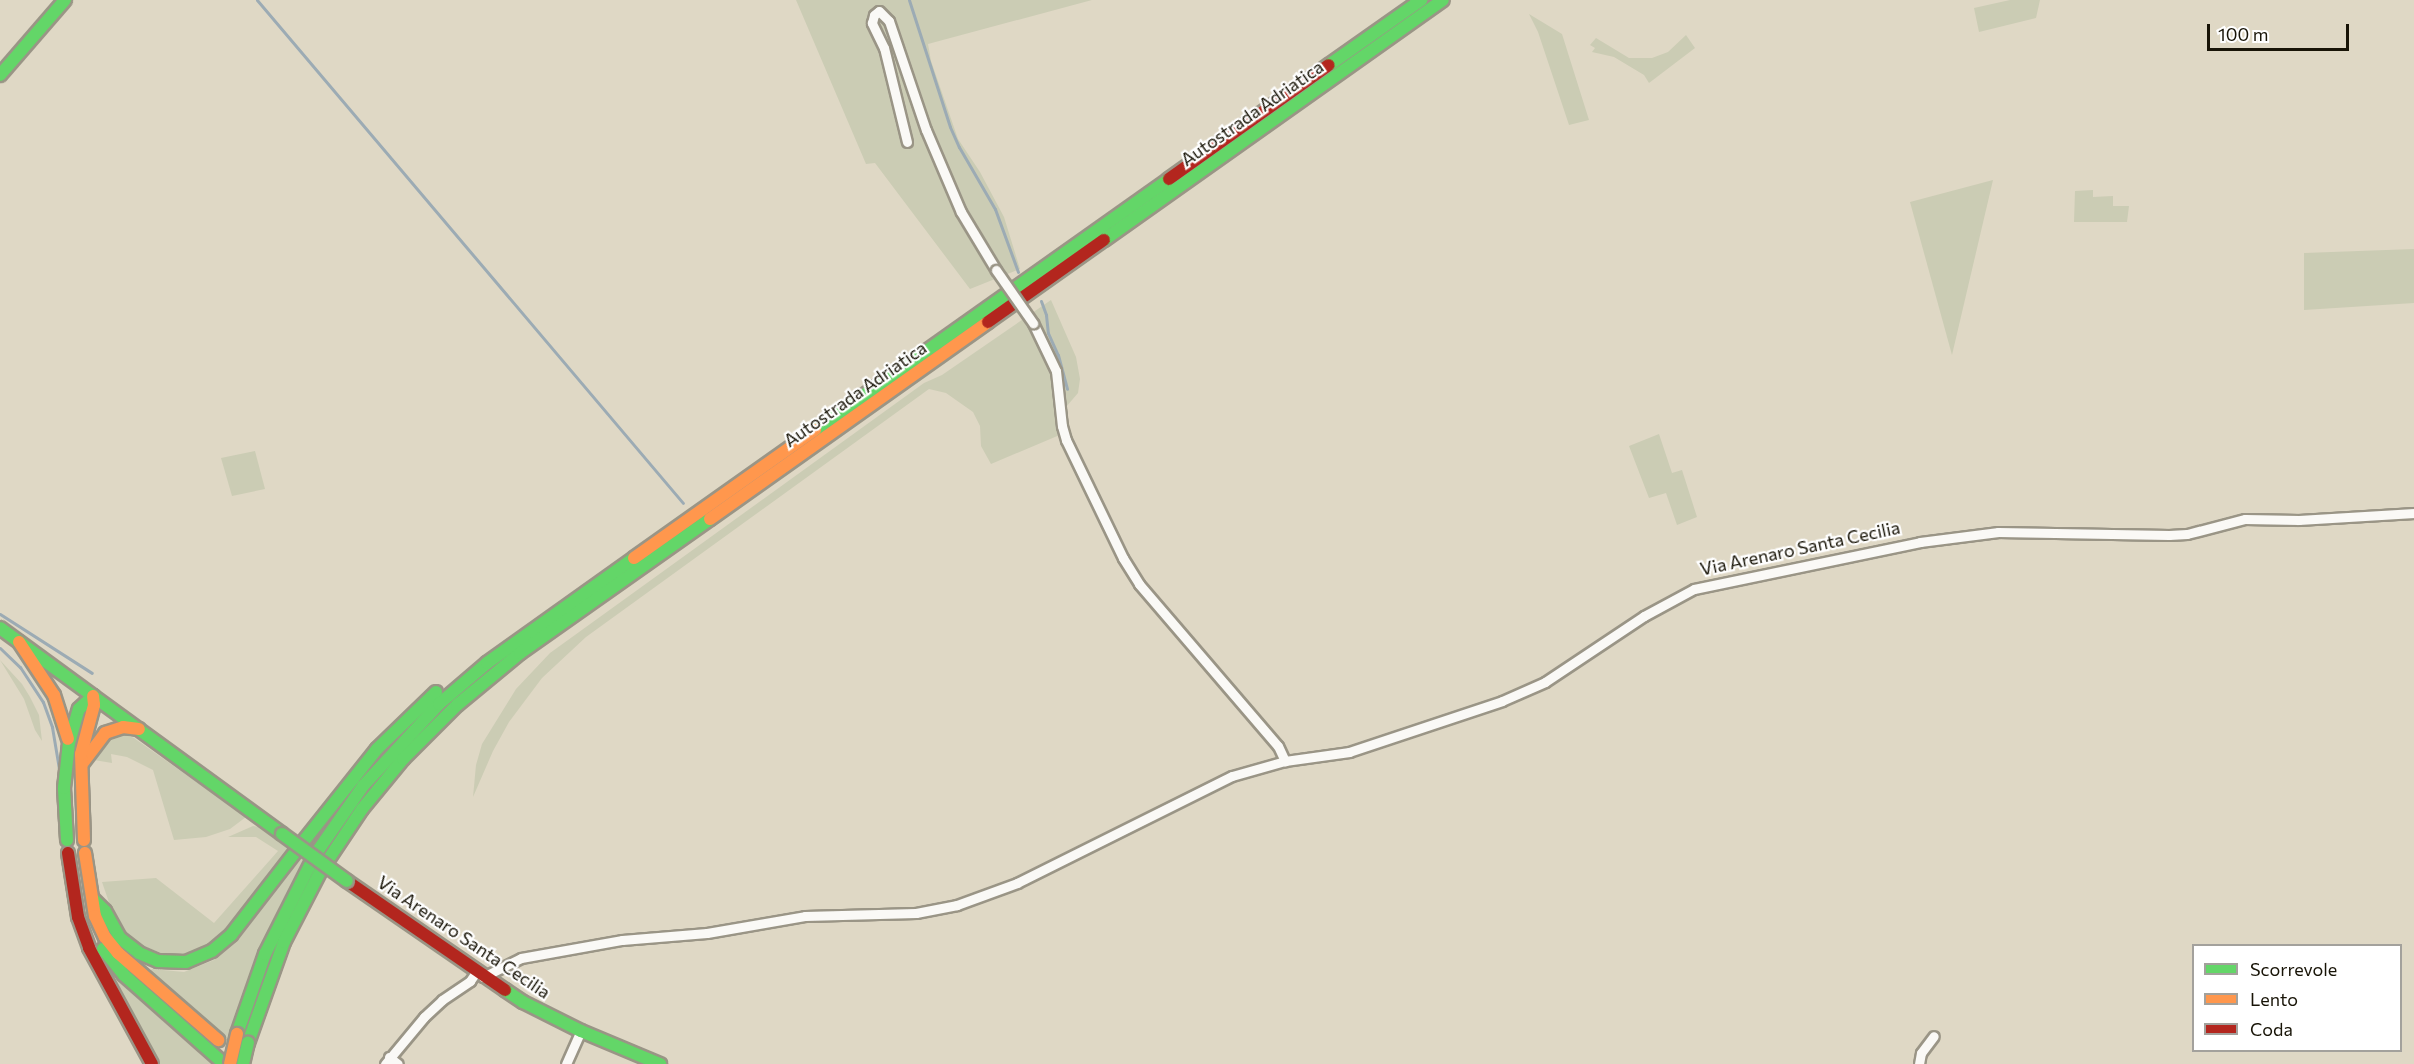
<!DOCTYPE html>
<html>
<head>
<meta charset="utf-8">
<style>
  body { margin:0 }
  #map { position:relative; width:2414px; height:1064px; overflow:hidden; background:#dfd8c5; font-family:Commissioner,sans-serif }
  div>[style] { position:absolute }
  .green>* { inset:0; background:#cbccb4 }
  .stream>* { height:3px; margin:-1.5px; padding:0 1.5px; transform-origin:1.5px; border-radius:1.5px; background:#9cabb4 }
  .roads { filter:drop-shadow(2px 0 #9a9586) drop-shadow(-2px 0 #9a9586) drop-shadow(0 2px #9a9586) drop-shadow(0 -2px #9a9586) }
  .street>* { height:9px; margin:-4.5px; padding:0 4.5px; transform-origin:4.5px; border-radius:4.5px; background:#faf9f6 }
  .fast>* { height:12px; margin:-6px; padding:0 6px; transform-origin:6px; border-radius:6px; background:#63d668 }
  .slow>* { height:12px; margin:-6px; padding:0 6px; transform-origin:6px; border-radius:6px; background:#ff974d }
  .jam>* { height:12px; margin:-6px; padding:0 6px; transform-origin:6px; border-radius:6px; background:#b3261e }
  .bridges { filter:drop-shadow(2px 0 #9a9586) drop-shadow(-2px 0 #9a9586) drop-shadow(0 2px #9a9586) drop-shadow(0 -2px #9a9586) }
  .street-bridge>* { height:9px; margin:-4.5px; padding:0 4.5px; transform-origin:4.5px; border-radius:4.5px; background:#faf9f6 }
  .fast-bridge>* { height:12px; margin:-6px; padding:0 6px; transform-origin:6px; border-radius:6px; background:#63d668 }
  .slow-bridge>* { height:12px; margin:-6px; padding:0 6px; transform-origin:6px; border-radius:6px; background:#ff974d }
  span { translate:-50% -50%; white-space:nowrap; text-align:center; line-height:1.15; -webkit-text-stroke:4.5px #fff; paint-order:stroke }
  .street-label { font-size:18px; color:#181407 }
  .legend { position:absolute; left:2192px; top:944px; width:210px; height:108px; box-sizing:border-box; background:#fff; border:2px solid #a3a19c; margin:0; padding:8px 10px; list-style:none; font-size:18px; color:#181407 }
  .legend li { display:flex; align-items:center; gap:12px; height:30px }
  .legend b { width:30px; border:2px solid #a3a19c }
  .scale { position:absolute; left:2207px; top:24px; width:142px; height:27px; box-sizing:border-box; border:3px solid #181407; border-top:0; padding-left:8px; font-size:18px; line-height:21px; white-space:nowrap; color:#181407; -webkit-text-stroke:4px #fff; paint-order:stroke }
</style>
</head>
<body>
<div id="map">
  <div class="green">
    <i style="clip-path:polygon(796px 0,1092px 0,928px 44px,931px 61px,958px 139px,980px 172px,1004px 217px,1020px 269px,970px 289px,875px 163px,866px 164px)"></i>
    <i style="clip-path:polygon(2010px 0,2040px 0,2036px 18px,1979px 32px,1974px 8px)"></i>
    <i style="clip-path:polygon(1529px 14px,1562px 34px,1589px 120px,1569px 125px,1538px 32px)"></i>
    <i style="clip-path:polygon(1686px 35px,1695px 48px,1649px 83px,1644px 75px,1614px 57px,1592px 52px,1595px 48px,1590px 45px,1596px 38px,1629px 58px,1652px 58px,1668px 52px)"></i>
    <i style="clip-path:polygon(1993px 180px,1952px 355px,1910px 202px)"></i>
    <i style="clip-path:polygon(2093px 190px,2093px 197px,2113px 196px,2113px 206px,2129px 206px,2127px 222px,2074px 222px,2075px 191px)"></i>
    <i style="clip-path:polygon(2414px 249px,2414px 303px,2304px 310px,2304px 253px)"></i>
    <i style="clip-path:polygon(1051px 300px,1076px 357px,1080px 379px,1078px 393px,1066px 407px,1060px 419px,1062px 434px,991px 464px,981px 446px,980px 426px,973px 412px,946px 393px,929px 389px,586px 637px,542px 678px,509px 722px,493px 751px,473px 797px,476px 765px,482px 744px,516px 689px,550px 653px,924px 383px,942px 375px)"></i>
    <i style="clip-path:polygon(1659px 434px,1672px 473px,1682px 470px,1697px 517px,1677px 525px,1666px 493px,1649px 498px,1629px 446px)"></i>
    <i style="clip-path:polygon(255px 451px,265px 489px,232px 496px,221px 458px)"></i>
    <i style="clip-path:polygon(0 660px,22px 684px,30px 697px,39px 715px,42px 741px,35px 730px,24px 699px)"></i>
    <i style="clip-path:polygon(124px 734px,134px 738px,246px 817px,230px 829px,206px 837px,174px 840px,153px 770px,127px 757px,111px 754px,112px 763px,94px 760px,107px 740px)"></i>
    <i style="clip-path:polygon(253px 826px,260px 827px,291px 850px,215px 941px,193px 954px,169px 956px,133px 942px,113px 914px,102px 882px,156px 878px,214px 923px,278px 851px,256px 837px,228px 837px)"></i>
    <i style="clip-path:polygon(299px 855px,305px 860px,253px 963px,227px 1042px,146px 973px,152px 969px,184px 972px,214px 960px,245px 931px)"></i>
    <i style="clip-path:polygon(112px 976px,211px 1064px,156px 1064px)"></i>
  </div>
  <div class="stream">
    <i style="left:257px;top:0;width:659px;rotate:49.74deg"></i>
    <i style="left:909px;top:0;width:133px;rotate:72.1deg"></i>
    <i style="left:950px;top:127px;width:22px;rotate:66deg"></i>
    <i style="left:959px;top:147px;width:72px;rotate:59.9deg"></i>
    <i style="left:995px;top:209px;width:67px;rotate:69.9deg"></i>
    <i style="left:1041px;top:301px;width:15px;rotate:70deg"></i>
    <i style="left:1046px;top:315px;width:18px;rotate:84deg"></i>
    <i style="left:1048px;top:333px;width:24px;rotate:66deg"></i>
    <i style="left:1058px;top:355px;width:35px;rotate:75deg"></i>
    <i style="left:0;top:614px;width:109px;rotate:32.7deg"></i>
    <i style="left:0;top:648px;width:28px;rotate:44deg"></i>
    <i style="left:20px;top:667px;width:42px;rotate:56.7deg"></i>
    <i style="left:43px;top:702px;width:27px;rotate:70deg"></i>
    <i style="left:52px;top:727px;width:43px;rotate:80.5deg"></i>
  </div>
  <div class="roads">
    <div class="street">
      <i style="left:907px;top:142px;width:97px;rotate:-103.7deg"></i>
      <i style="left:884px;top:48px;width:28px;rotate:-116deg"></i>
      <i style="left:872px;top:23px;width:8px;rotate:-76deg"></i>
      <i style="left:874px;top:15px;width:6px;rotate:-39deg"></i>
      <i style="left:879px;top:11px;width:14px;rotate:45deg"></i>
      <i style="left:889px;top:21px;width:115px;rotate:71.3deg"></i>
      <i style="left:926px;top:130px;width:89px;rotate:66.9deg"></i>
      <i style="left:961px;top:212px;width:68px;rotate:58.9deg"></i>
      <i style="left:1033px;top:323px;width:53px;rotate:64.4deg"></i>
      <i style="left:1056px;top:371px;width:55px;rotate:83.8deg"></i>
      <i style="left:1062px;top:426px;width:15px;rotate:74deg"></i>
      <i style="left:1066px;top:440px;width:131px;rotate:64.2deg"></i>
      <i style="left:1123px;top:558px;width:31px;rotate:58deg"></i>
      <i style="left:1139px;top:584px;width:213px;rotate:49.4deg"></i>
      <i style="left:1278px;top:746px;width:17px;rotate:65deg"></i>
      <i style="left:483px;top:977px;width:42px;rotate:-26.6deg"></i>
      <i style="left:521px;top:958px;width:103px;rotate:-10.1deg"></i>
      <i style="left:622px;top:940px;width:85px;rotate:-4.7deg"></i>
      <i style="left:707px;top:933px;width:99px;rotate:-9.8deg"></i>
      <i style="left:805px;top:916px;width:111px;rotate:-1.5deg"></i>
      <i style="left:916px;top:913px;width:42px;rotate:-11deg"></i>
      <i style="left:957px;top:905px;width:64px;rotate:-20.1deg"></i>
      <i style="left:1017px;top:883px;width:240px;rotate:-26.5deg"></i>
      <i style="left:1232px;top:776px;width:55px;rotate:-15.8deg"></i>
      <i style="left:1285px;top:761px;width:65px;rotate:-8deg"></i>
      <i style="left:1349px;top:752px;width:161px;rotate:-18.4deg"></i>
      <i style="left:1502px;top:701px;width:47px;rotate:-23.8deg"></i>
      <i style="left:1545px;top:682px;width:119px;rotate:-33.7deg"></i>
      <i style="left:1644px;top:616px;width:57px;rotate:-28.4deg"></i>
      <i style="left:1694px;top:589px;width:231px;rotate:-11.7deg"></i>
      <i style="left:1920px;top:542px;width:79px;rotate:-7.3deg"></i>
      <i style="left:1998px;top:532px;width:171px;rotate:1deg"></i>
      <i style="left:2169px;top:535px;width:18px;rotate:-3deg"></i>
      <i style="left:2187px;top:534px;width:60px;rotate:-14.5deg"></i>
      <i style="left:2245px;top:519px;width:54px;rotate:1.1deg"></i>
      <i style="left:2299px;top:520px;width:115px;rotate:-3.5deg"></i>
      <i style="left:389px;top:1057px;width:11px;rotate:38deg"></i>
      <i style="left:385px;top:1064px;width:61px;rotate:-50.3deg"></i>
      <i style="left:424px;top:1017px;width:25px;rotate:-43deg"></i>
      <i style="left:442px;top:1000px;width:34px;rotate:-34deg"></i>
      <i style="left:470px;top:981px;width:11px;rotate:-56deg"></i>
      <i style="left:566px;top:1064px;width:36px;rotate:-66deg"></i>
      <i style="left:1919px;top:1064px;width:11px;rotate:-80deg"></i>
      <i style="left:1921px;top:1053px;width:21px;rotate:-53deg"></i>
    </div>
    <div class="fast">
      <i style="left:1329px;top:65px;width:113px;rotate:-35.2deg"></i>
      <i style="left:0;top:75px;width:99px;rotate:-49.1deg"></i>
      <i style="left:1104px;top:240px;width:415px;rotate:-35.3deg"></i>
      <i style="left:815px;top:430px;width:434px;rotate:-35.3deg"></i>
      <i style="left:0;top:628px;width:115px;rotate:36.2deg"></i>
      <i style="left:93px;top:696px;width:234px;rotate:36.1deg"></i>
      <i style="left:67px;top:840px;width:52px;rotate:-93.3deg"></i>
      <i style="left:64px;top:788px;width:45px;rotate:-83.7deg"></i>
      <i style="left:69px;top:743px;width:35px;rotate:-74deg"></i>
      <i style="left:79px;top:709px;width:19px;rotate:-43deg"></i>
      <i style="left:303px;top:842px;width:119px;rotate:-51.5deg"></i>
      <i style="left:377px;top:749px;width:82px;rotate:-44deg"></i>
      <i style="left:317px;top:852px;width:80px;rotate:-55.1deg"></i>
      <i style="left:363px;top:786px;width:112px;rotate:-47.2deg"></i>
      <i style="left:439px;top:704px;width:63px;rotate:-40.5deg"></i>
      <i style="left:487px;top:663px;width:181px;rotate:-35.5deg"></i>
      <i style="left:328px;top:860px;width:61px;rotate:-56.3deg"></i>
      <i style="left:362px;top:809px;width:65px;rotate:-50.6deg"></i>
      <i style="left:403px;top:759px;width:76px;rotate:-45deg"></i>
      <i style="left:457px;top:705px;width:82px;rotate:-39.5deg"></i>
      <i style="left:520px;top:653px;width:232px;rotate:-35.2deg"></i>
      <i style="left:93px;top:899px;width:17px;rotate:45deg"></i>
      <i style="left:105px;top:911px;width:31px;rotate:61deg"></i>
      <i style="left:120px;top:938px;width:24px;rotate:38deg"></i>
      <i style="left:139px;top:953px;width:21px;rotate:23deg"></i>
      <i style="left:158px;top:961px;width:28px;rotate:2deg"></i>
      <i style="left:186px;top:962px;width:28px;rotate:-23deg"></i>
      <i style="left:212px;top:951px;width:25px;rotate:-40deg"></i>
      <i style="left:231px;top:935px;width:108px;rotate:-52.2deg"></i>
      <i style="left:103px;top:949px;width:33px;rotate:51deg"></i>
      <i style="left:124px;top:975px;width:130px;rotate:41.6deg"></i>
      <i style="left:505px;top:990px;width:22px;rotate:34deg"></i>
      <i style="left:523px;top:1002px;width:65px;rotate:26.6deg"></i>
      <i style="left:581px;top:1031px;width:86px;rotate:22.7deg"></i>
      <i style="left:237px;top:1034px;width:85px;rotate:-70.7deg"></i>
      <i style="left:265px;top:954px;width:104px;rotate:-63.2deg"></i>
      <i style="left:248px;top:1043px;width:107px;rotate:-70.4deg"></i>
      <i style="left:284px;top:942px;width:83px;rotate:-62.8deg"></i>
    </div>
    <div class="slow">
      <i style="left:710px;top:519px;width:341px;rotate:-35.3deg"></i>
      <i style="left:634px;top:558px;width:222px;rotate:-35.3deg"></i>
      <i style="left:19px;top:642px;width:64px;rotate:56.6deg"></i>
      <i style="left:54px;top:695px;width:46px;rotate:72.3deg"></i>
      <i style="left:82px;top:764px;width:39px;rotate:-53deg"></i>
      <i style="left:105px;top:733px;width:19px;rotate:-18deg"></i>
      <i style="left:123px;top:727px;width:16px;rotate:7deg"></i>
      <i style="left:84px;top:840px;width:86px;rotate:-92deg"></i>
      <i style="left:81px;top:754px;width:51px;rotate:-75.1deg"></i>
      <i style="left:94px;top:705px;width:9px;rotate:-96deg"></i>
      <i style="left:85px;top:853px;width:64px;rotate:81deg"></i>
      <i style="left:95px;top:916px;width:23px;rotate:65deg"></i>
      <i style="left:105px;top:937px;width:21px;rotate:51deg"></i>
      <i style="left:118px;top:953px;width:133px;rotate:41deg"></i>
    </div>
    <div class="jam">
      <i style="left:1169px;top:179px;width:196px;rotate:-35.5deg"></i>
      <i style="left:988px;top:322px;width:142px;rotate:-35.3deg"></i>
      <i style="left:68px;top:853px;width:65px;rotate:81.1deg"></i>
      <i style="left:78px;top:917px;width:33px;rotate:70deg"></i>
      <i style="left:89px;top:948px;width:132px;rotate:61.5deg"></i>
      <i style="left:347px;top:881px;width:192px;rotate:34.6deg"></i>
    </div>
  </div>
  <div class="bridges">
    <div class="street-bridge">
      <i style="left:996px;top:270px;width:65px;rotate:55.1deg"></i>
    </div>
    <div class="fast-bridge">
      <i style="left:282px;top:834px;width:80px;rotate:35.9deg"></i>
      <i style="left:243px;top:1064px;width:22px;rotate:-77deg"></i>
    </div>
    <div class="slow-bridge">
      <i style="left:230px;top:1064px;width:31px;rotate:-77deg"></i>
    </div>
  </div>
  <div class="street-label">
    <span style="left:1252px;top:113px;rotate:-35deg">Autostrada Adriatica</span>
    <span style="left:855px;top:394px;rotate:-35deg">Autostrada Adriatica</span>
    <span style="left:1800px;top:548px;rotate:-12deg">Via Arenaro Santa Cecilia</span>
    <span style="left:464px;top:937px;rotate:34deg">Via Arenaro Santa Cecilia</span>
  </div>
  <ul class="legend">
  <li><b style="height:8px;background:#63d668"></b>Scorrevole</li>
  <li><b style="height:8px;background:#ff974d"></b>Lento</li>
  <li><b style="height:8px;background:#b3261e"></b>Coda</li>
  </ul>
  <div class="scale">100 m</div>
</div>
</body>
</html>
